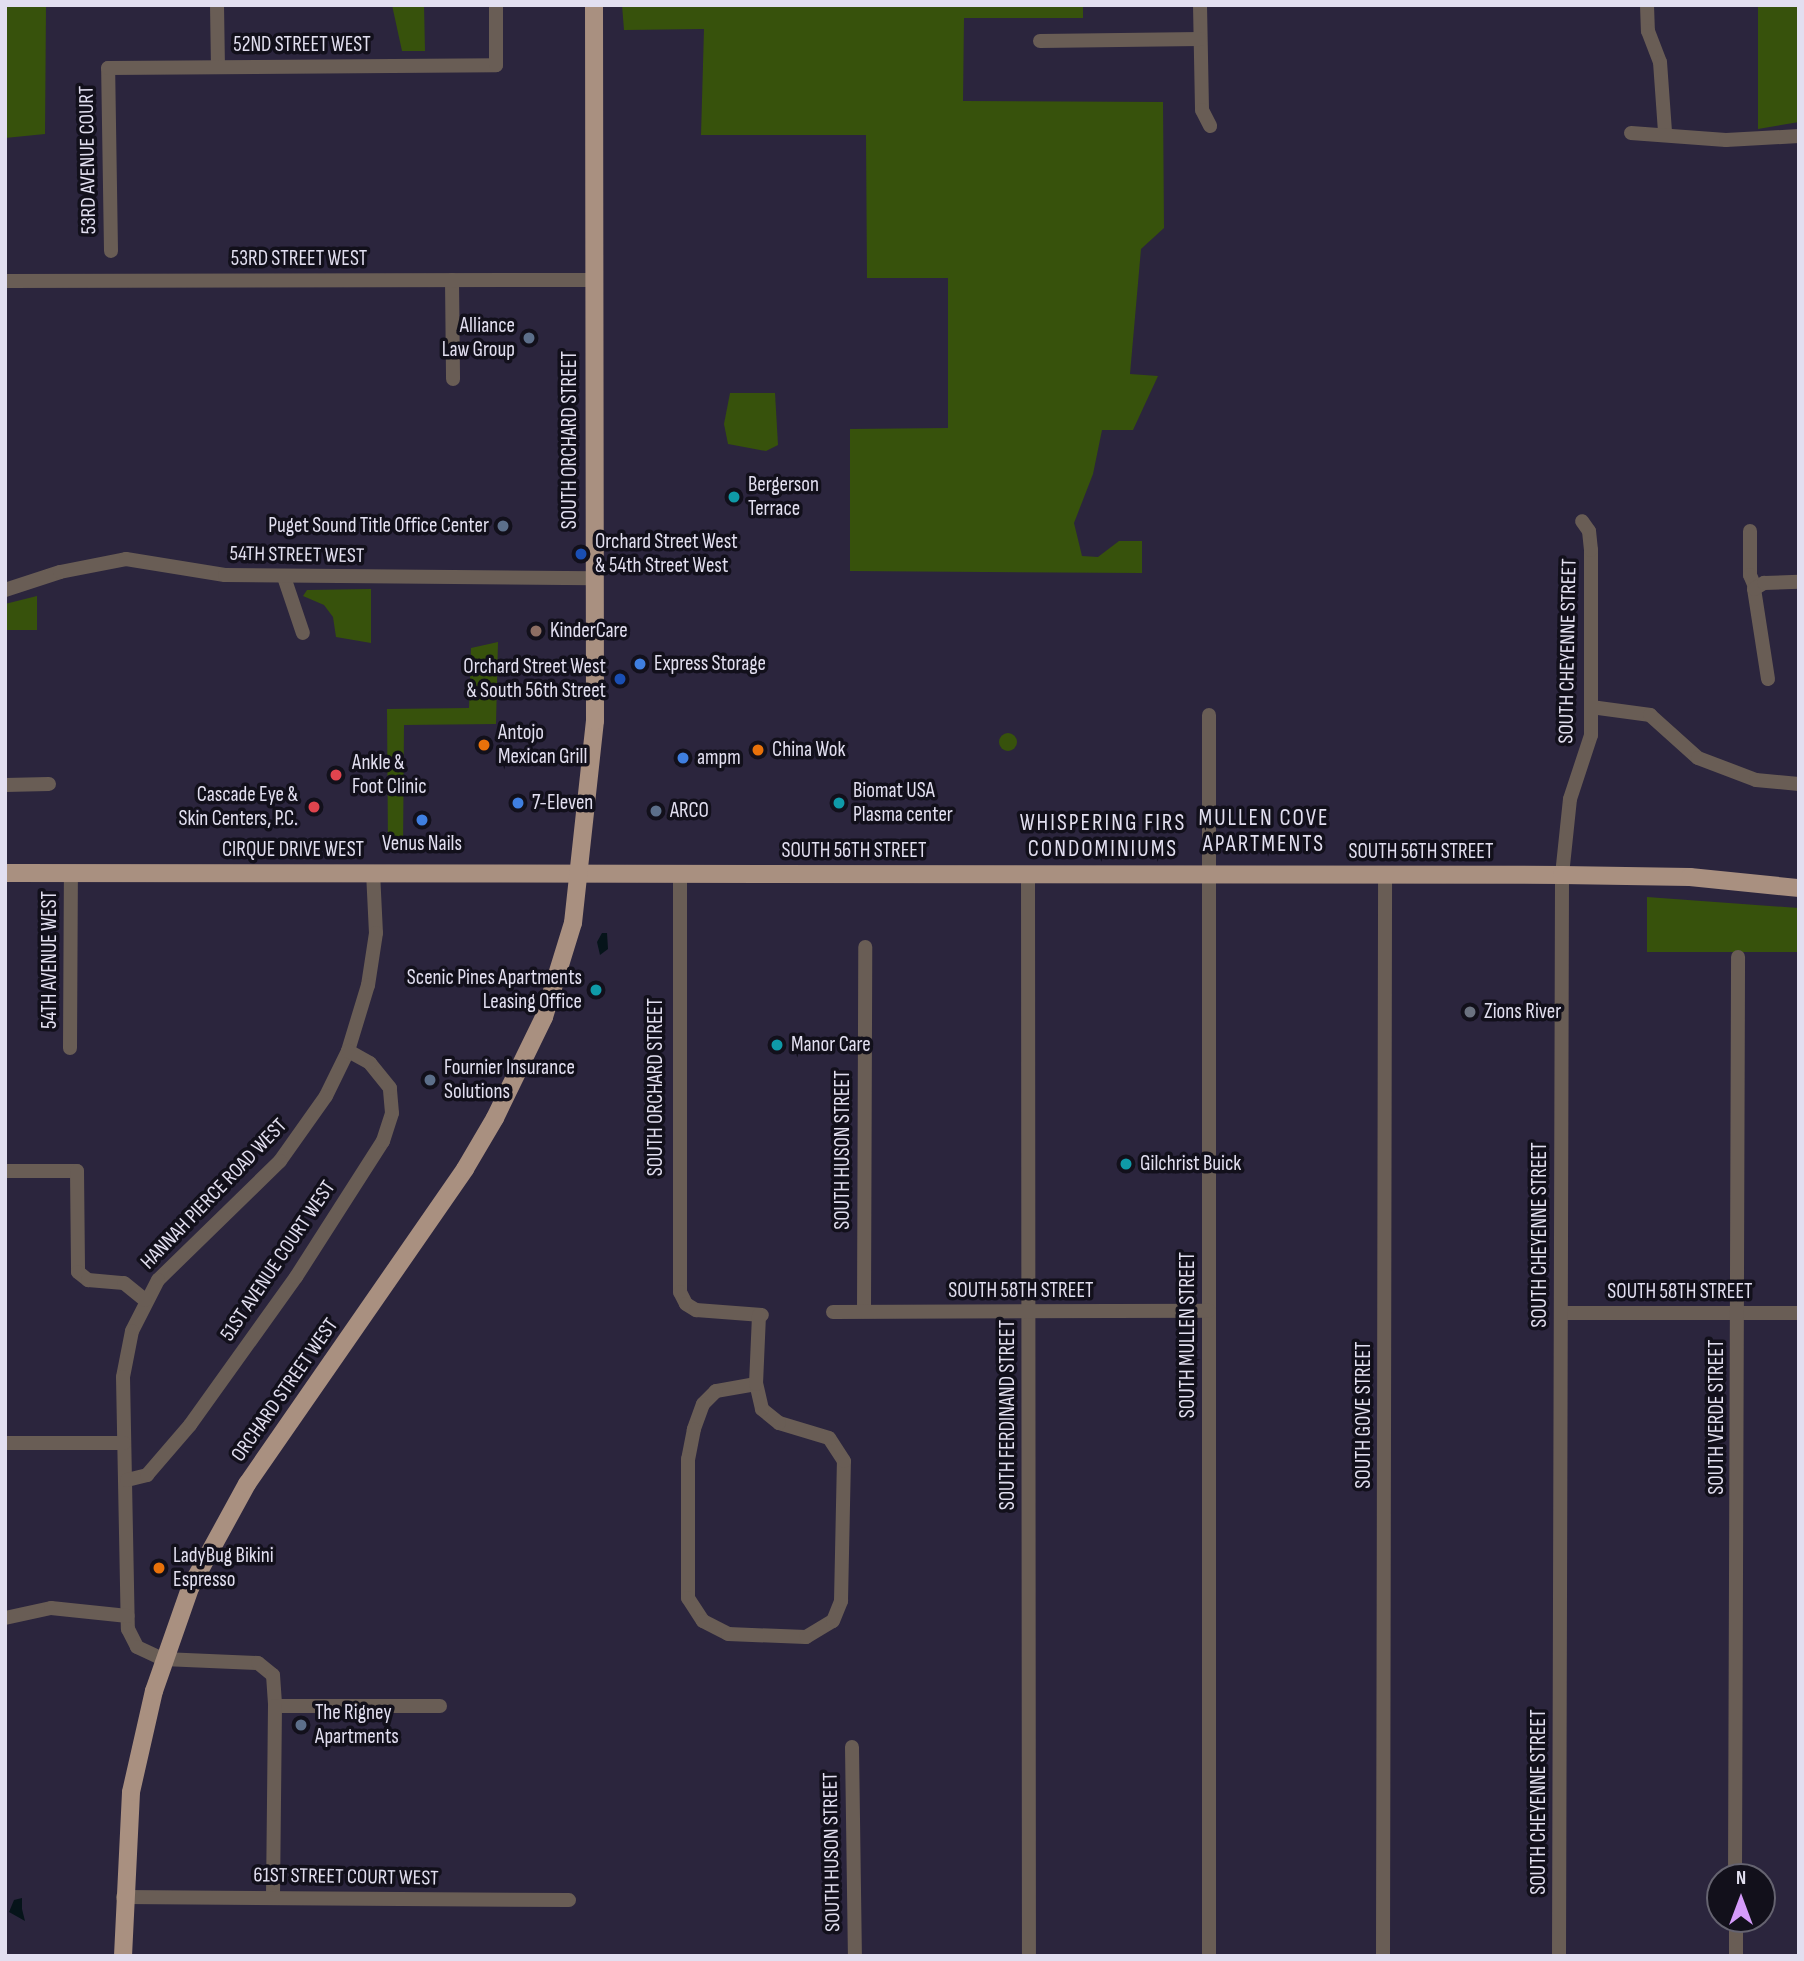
<!DOCTYPE html>
<html>
<head>
<meta charset="utf-8">
<style>
  body { margin:0 }
  #map { position:relative; width:1804px; height:1961px; overflow:hidden; background:#2b253d; font-family:"Sofia Sans Condensed",sans-serif }
  div>[style] { position:absolute }
  .green>* { inset:0; background:#37520c }
  .round { border-radius:50% }
  .water>* { inset:0; background:#06141a }
  .minor>* { height:14px; margin:-7px; padding:0 7px; transform-origin:7px; border-radius:7px; background:#695d55 }
  .major>* { height:18px; margin:-9px; padding:0 9px; transform-origin:9px; border-radius:9px; background:#a99080 }
  .dots>* { width:19px; height:19px; translate:-50% -50%; box-sizing:border-box; border:4px solid #12101b; border-radius:50% }
  span { translate:-50% -50%; white-space:nowrap; text-align:center; line-height:1.15; -webkit-text-stroke:7px #12101b; paint-order:stroke }
  .street-label { font-size:21px; color:#e2dff0 }
  .poi-label { font-size:21px; color:#e2dff0 }
  .right { translate:-100% -50%; text-align:right }
  .left { translate:0 -50%; text-align:left }
  .neighbourhood-label { font-size:23px; color:#e2dff0; letter-spacing:2px }
  .frame { position:absolute; inset:0; border:7px solid #e2dff0; pointer-events:none }
  .north { position:absolute; left:1706px; top:1863px; width:70px; height:70px; box-sizing:border-box; background:#12101b; border:2px solid #656370; border-radius:50%; rotate:0deg; font-size:19px; font-weight:700; line-height:28px; text-align:center; color:#e2dff0 }
  .north::after { content:''; display:block; margin:auto; width:24px; height:32px; background:#d59bfa; clip-path:polygon(50% 0,100% 100%,50% 72%,0 100%) }
</style>
</head>
<body>
<div id="map">
  <div class="green">
    <i style="clip-path:polygon(5px 5px,46px 5px,45px 134px,5px 138px)"></i>
    <i style="clip-path:polygon(392px 5px,424px 5px,425px 51px,402px 51px)"></i>
    <i style="clip-path:polygon(622px 5px,1083px 5px,1083px 18px,964px 18px,963px 101px,1163px 102px,1164px 228px,1141px 249px,1130px 374px,1158px 376px,1133px 430px,1102px 430px,1093px 474px,1074px 523px,1082px 556px,1098px 557px,1119px 541px,1142px 541px,1142px 573px,850px 571px,850px 429px,948px 428px,948px 278px,867px 278px,866px 135px,701px 135px,704px 29px,624px 30px)"></i>
    <i style="clip-path:polygon(1758px 5px,1799px 5px,1799px 122px,1758px 129px)"></i>
    <i style="clip-path:polygon(730px 393px,775px 393px,778px 445px,766px 451px,728px 444px,724px 424px)"></i>
    <i style="clip-path:polygon(371px 589px,371px 643px,336px 637px,333px 617px,324px 605px,303px 596px,307px 590px)"></i>
    <i style="clip-path:polygon(37px 596px,37px 630px,5px 630px,5px 604px)"></i>
    <i style="clip-path:polygon(498px 642px,496px 724px,404px 725px,403px 852px,388px 850px,387px 709px,469px 708px,471px 648px)"></i>
    <i class="round" style="left:999px;top:733px;width:18px;height:18px"></i>
    <i style="clip-path:polygon(1647px 897px,1799px 908px,1799px 952px,1647px 952px)"></i>
  </div>
  <div class="water">
    <i style="clip-path:polygon(607px 933px,608px 949px,600px 955px,597px 942px,602px 933px)"></i>
    <i style="clip-path:polygon(22px 1898px,22px 1909px,25px 1921px,9px 1912px,14px 1900px)"></i>
  </div>
  <div class="minor">
    <i style="left:217px;top:5px;width:62px;rotate:89.1deg"></i>
    <i style="left:1200px;top:5px;width:105px;rotate:88.9deg"></i>
    <i style="left:1202px;top:110px;width:18px;rotate:63deg"></i>
    <i style="left:1647px;top:5px;width:26px;rotate:88deg"></i>
    <i style="left:1648px;top:31px;width:33px;rotate:69deg"></i>
    <i style="left:1660px;top:62px;width:70px;rotate:85.9deg"></i>
    <i style="left:1040px;top:41px;width:160px;rotate:-0.7deg"></i>
    <i style="left:1631px;top:133px;width:95px;rotate:4.2deg"></i>
    <i style="left:1726px;top:140px;width:73px;rotate:-3.1deg"></i>
    <i style="left:111px;top:251px;width:183px;rotate:-90.9deg"></i>
    <i style="left:108px;top:68px;width:388px;rotate:-0.4deg"></i>
    <i style="left:496px;top:65px;width:60px;rotate:-90deg"></i>
    <i style="left:452px;top:280px;width:99px;rotate:89.4deg"></i>
    <i style="left:5px;top:281px;width:588px;rotate:-0.1deg"></i>
    <i style="left:1750px;top:531px;width:44px;rotate:90deg"></i>
    <i style="left:1750px;top:575px;width:13px;rotate:67deg"></i>
    <i style="left:284px;top:577px;width:59px;rotate:71.3deg"></i>
    <i style="left:5px;top:590px;width:58px;rotate:-18.1deg"></i>
    <i style="left:60px;top:572px;width:67px;rotate:-11.1deg"></i>
    <i style="left:126px;top:559px;width:100px;rotate:9.2deg"></i>
    <i style="left:225px;top:575px;width:369px;rotate:0.5deg"></i>
    <i style="left:1768px;top:679px;width:91px;rotate:-98.8deg"></i>
    <i style="left:1754px;top:589px;width:12px;rotate:-31deg"></i>
    <i style="left:1764px;top:583px;width:35px;rotate:-2deg"></i>
    <i style="left:1591px;top:707px;width:60px;rotate:7.7deg"></i>
    <i style="left:1650px;top:715px;width:64px;rotate:41.9deg"></i>
    <i style="left:1698px;top:758px;width:62px;rotate:20.8deg"></i>
    <i style="left:1756px;top:780px;width:43px;rotate:5.3deg"></i>
    <i style="left:1209px;top:715px;width:1241px;rotate:90deg"></i>
    <i style="left:5px;top:785px;width:44px;rotate:-1.3deg"></i>
    <i style="left:373px;top:872px;width:61px;rotate:87.2deg"></i>
    <i style="left:376px;top:933px;width:53px;rotate:98.7deg"></i>
    <i style="left:368px;top:985px;width:69px;rotate:106.9deg"></i>
    <i style="left:348px;top:1051px;width:50px;rotate:116.1deg"></i>
    <i style="left:326px;top:1096px;width:80px;rotate:125.3deg"></i>
    <i style="left:280px;top:1161px;width:170px;rotate:135.7deg"></i>
    <i style="left:158px;top:1280px;width:57px;rotate:117deg"></i>
    <i style="left:132px;top:1331px;width:47px;rotate:101.1deg"></i>
    <i style="left:123px;top:1377px;width:252px;rotate:88.9deg"></i>
    <i style="left:128px;top:1629px;width:20px;rotate:63deg"></i>
    <i style="left:137px;top:1647px;width:29px;rotate:25deg"></i>
    <i style="left:163px;top:1659px;width:95px;rotate:2.4deg"></i>
    <i style="left:258px;top:1663px;width:19px;rotate:39deg"></i>
    <i style="left:273px;top:1675px;width:31px;rotate:86deg"></i>
    <i style="left:275px;top:1706px;width:165px"></i>
    <i style="left:1028px;top:874px;width:1082px;rotate:89.95deg"></i>
    <i style="left:680px;top:875px;width:417px;rotate:90deg"></i>
    <i style="left:680px;top:1292px;width:13px;rotate:63deg"></i>
    <i style="left:686px;top:1304px;width:12px;rotate:31deg"></i>
    <i style="left:696px;top:1310px;width:66px;rotate:4.3deg"></i>
    <i style="left:70px;top:1048px;width:175px;rotate:-89.7deg"></i>
    <i style="left:5px;top:1171px;width:72px"></i>
    <i style="left:77px;top:1171px;width:101px;rotate:89.4deg"></i>
    <i style="left:78px;top:1272px;width:13px;rotate:39deg"></i>
    <i style="left:88px;top:1280px;width:36px;rotate:5deg"></i>
    <i style="left:124px;top:1283px;width:27px;rotate:39deg"></i>
    <i style="left:864px;top:1311px;width:364px;rotate:-89.8deg"></i>
    <i style="left:833px;top:1312px;width:376px;rotate:-0.2deg"></i>
    <i style="left:1561px;top:1313px;width:238px"></i>
    <i style="left:756px;top:1384px;width:41px;rotate:170.1deg"></i>
    <i style="left:716px;top:1391px;width:18px;rotate:135deg"></i>
    <i style="left:703px;top:1404px;width:27px;rotate:110deg"></i>
    <i style="left:694px;top:1429px;width:31px;rotate:101deg"></i>
    <i style="left:688px;top:1459px;width:139px;rotate:90deg"></i>
    <i style="left:688px;top:1598px;width:27px;rotate:57deg"></i>
    <i style="left:703px;top:1621px;width:28px;rotate:27deg"></i>
    <i style="left:728px;top:1634px;width:78px;rotate:2.2deg"></i>
    <i style="left:806px;top:1637px;width:31px;rotate:-31deg"></i>
    <i style="left:833px;top:1621px;width:22px;rotate:-68deg"></i>
    <i style="left:841px;top:1601px;width:140px;rotate:-88.8deg"></i>
    <i style="left:844px;top:1461px;width:27px;rotate:-123deg"></i>
    <i style="left:829px;top:1438px;width:52px;rotate:-163.3deg"></i>
    <i style="left:779px;top:1423px;width:22px;rotate:-141deg"></i>
    <i style="left:762px;top:1409px;width:26px;rotate:-103deg"></i>
    <i style="left:756px;top:1384px;width:69px;rotate:-87.5deg"></i>
    <i style="left:5px;top:1443px;width:119px"></i>
    <i style="left:127px;top:1480px;width:21px;rotate:-14deg"></i>
    <i style="left:147px;top:1475px;width:66px;rotate:-49.3deg"></i>
    <i style="left:190px;top:1425px;width:182px;rotate:-54.4deg"></i>
    <i style="left:296px;top:1277px;width:161px;rotate:-57.4deg"></i>
    <i style="left:383px;top:1141px;width:29px;rotate:-72deg"></i>
    <i style="left:392px;top:1113px;width:25px;rotate:-95deg"></i>
    <i style="left:390px;top:1088px;width:32px;rotate:-129deg"></i>
    <i style="left:370px;top:1063px;width:25px;rotate:-151deg"></i>
    <i style="left:5px;top:1618px;width:47px;rotate:-12.3deg"></i>
    <i style="left:51px;top:1608px;width:77px;rotate:5.9deg"></i>
    <i style="left:852px;top:1747px;width:209px;rotate:89.2deg"></i>
    <i style="left:1735px;top:1877px;width:920px;rotate:-89.81deg"></i>
    <i style="left:273px;top:1896px;width:190px;rotate:-89.4deg"></i>
    <i style="left:123px;top:1897px;width:446px;rotate:0.4deg"></i>
    <i style="left:1736px;top:1919px;width:37px;rotate:90deg"></i>
    <i style="left:1383px;top:1956px;width:1082px;rotate:-89.89deg"></i>
    <i style="left:1559px;top:1956px;width:1081px;rotate:-89.84deg"></i>
    <i style="left:1562px;top:875px;width:76px;rotate:-84deg"></i>
    <i style="left:1570px;top:799px;width:67px;rotate:-71.8deg"></i>
    <i style="left:1591px;top:735px;width:185px;rotate:-90deg"></i>
    <i style="left:1591px;top:550px;width:19px;rotate:-96deg"></i>
    <i style="left:1589px;top:531px;width:12px;rotate:-125deg"></i>
  </div>
  <div class="major">
    <i style="left:5px;top:873px;width:1557px;rotate:0.07deg"></i>
    <i style="left:1562px;top:875px;width:128px;rotate:0.9deg"></i>
    <i style="left:1690px;top:877px;width:110px;rotate:5.8deg"></i>
    <i style="left:123px;top:1956px;width:164px;rotate:-87.2deg"></i>
    <i style="left:131px;top:1792px;width:104px;rotate:-77.2deg"></i>
    <i style="left:154px;top:1691px;width:109px;rotate:-70.7deg"></i>
    <i style="left:190px;top:1588px;width:119px;rotate:-61.3deg"></i>
    <i style="left:247px;top:1484px;width:383px;rotate:-55.3deg"></i>
    <i style="left:465px;top:1169px;width:59px;rotate:-59.5deg"></i>
    <i style="left:495px;top:1118px;width:112px;rotate:-64.1deg"></i>
    <i style="left:544px;top:1017px;width:98px;rotate:-72.9deg"></i>
    <i style="left:573px;top:923px;width:203px;rotate:-83.8deg"></i>
    <i style="left:595px;top:721px;width:716px;rotate:-90.08deg"></i>
  </div>
  <div class="dots">
    <i style="left:529px;top:338px;background:#5c6f8a"></i>
    <i style="left:734px;top:497px;background:#0f9aa8"></i>
    <i style="left:503px;top:526px;background:#5c6f8a"></i>
    <i style="left:581px;top:554px;background:#1a4fb4"></i>
    <i style="left:536px;top:631px;background:#8d6e63"></i>
    <i style="left:640px;top:664px;background:#3f7fe0"></i>
    <i style="left:620px;top:679px;background:#1a4fb4"></i>
    <i style="left:484px;top:745px;background:#e8710a"></i>
    <i style="left:758px;top:750px;background:#e8710a"></i>
    <i style="left:683px;top:758px;background:#3f7fe0"></i>
    <i style="left:336px;top:775px;background:#e0444e"></i>
    <i style="left:518px;top:803px;background:#3f7fe0"></i>
    <i style="left:839px;top:803px;background:#0f9aa8"></i>
    <i style="left:314px;top:807px;background:#e0444e"></i>
    <i style="left:656px;top:811px;background:#5c6f8a"></i>
    <i style="left:422px;top:820px;background:#3f7fe0"></i>
    <i style="left:596px;top:990px;background:#0f9aa8"></i>
    <i style="left:1470px;top:1012px;background:#6b7280"></i>
    <i style="left:777px;top:1045px;background:#0f9aa8"></i>
    <i style="left:430px;top:1080px;background:#5c6f8a"></i>
    <i style="left:1126px;top:1164px;background:#0f9aa8"></i>
    <i style="left:159px;top:1568px;background:#e8710a"></i>
    <i style="left:301px;top:1725px;background:#5c6f8a"></i>
  </div>
  <div class="street-label">
    <span style="left:302px;top:45px">52ND STREET WEST</span>
    <span style="left:88px;top:160px;rotate:-91deg">53RD AVENUE COURT</span>
    <span style="left:299px;top:259px">53RD STREET WEST</span>
    <span style="left:570px;top:440px;rotate:-90deg">SOUTH ORCHARD STREET</span>
    <span style="left:297px;top:555px;rotate:1deg">54TH STREET WEST</span>
    <span style="left:1568px;top:651px;rotate:-89deg">SOUTH CHEYENNE STREET</span>
    <span style="left:293px;top:850px">CIRQUE DRIVE WEST</span>
    <span style="left:854px;top:851px">SOUTH 56TH STREET</span>
    <span style="left:1421px;top:852px">SOUTH 56TH STREET</span>
    <span style="left:50px;top:960px;rotate:-90deg">54TH AVENUE WEST</span>
    <span style="left:656px;top:1087px;rotate:-90deg">SOUTH ORCHARD STREET</span>
    <span style="left:843px;top:1150px;rotate:-90deg">SOUTH HUSON STREET</span>
    <span style="left:214px;top:1194px;rotate:-46deg">HANNAH PIERCE ROAD WEST</span>
    <span style="left:1540px;top:1235px;rotate:-90deg">SOUTH CHEYENNE STREET</span>
    <span style="left:278px;top:1261px;rotate:-56deg">51ST AVENUE COURT WEST</span>
    <span style="left:1021px;top:1291px">SOUTH 58TH STREET</span>
    <span style="left:1680px;top:1292px">SOUTH 58TH STREET</span>
    <span style="left:1188px;top:1335px;rotate:-90deg">SOUTH MULLEN STREET</span>
    <span style="left:285px;top:1390px;rotate:-55deg">ORCHARD STREET WEST</span>
    <span style="left:1008px;top:1415px;rotate:-90deg">SOUTH FERDINAND STREET</span>
    <span style="left:1364px;top:1415px;rotate:-90deg">SOUTH GOVE STREET</span>
    <span style="left:1717px;top:1417px;rotate:-90deg">SOUTH VERDE STREET</span>
    <span style="left:1539px;top:1802px;rotate:-90deg">SOUTH CHEYENNE STREET</span>
    <span style="left:832px;top:1852px;rotate:-91deg">SOUTH HUSON STREET</span>
    <span style="left:346px;top:1877px;rotate:1deg">61ST STREET COURT WEST</span>
  </div>
  <div class="poi-label">
    <span class="right" style="left:515px;top:338px">Alliance<br>Law Group</span>
    <span class="left" style="left:748px;top:497px">Bergerson<br>Terrace</span>
    <span class="right" style="left:489px;top:526px">Puget Sound Title Office Center</span>
    <span class="left" style="left:595px;top:554px">Orchard Street West<br>&amp; 54th Street West</span>
    <span class="left" style="left:550px;top:631px">KinderCare</span>
    <span class="left" style="left:654px;top:664px">Express Storage</span>
    <span class="right" style="left:606px;top:679px">Orchard Street West<br>&amp; South 56th Street</span>
    <span class="left" style="left:498px;top:745px">Antojo<br>Mexican Grill</span>
    <span class="left" style="left:772px;top:750px">China Wok</span>
    <span class="left" style="left:697px;top:758px">ampm</span>
    <span class="left" style="left:352px;top:775px">Ankle &amp;<br>Foot Clinic</span>
    <span class="left" style="left:853px;top:803px">Biomat USA<br>Plasma center</span>
    <span class="right" style="left:298px;top:807px">Cascade Eye &amp;<br>Skin Centers, P.C.</span>
    <span class="left" style="left:532px;top:803px">7-Eleven</span>
    <span class="left" style="left:670px;top:811px">ARCO</span>
    <span style="left:422px;top:844px">Venus Nails</span>
    <span class="right" style="left:582px;top:990px">Scenic Pines Apartments<br>Leasing Office</span>
    <span class="left" style="left:1484px;top:1012px">Zions River</span>
    <span class="left" style="left:791px;top:1045px">Manor Care</span>
    <span class="left" style="left:444px;top:1080px">Fournier Insurance<br>Solutions</span>
    <span class="left" style="left:1140px;top:1164px">Gilchrist Buick</span>
    <span class="left" style="left:173px;top:1568px">LadyBug Bikini<br>Espresso</span>
    <span class="left" style="left:315px;top:1725px">The Rigney<br>Apartments</span>
  </div>
  <div class="neighbourhood-label">
    <span style="left:1264px;top:831px">MULLEN COVE<br>APARTMENTS</span>
    <span style="left:1103px;top:836px">WHISPERING FIRS<br>CONDOMINIUMS</span>
  </div>
  <div class="frame"></div>
  <div class="north">N</div>
</div>
</body>
</html>
